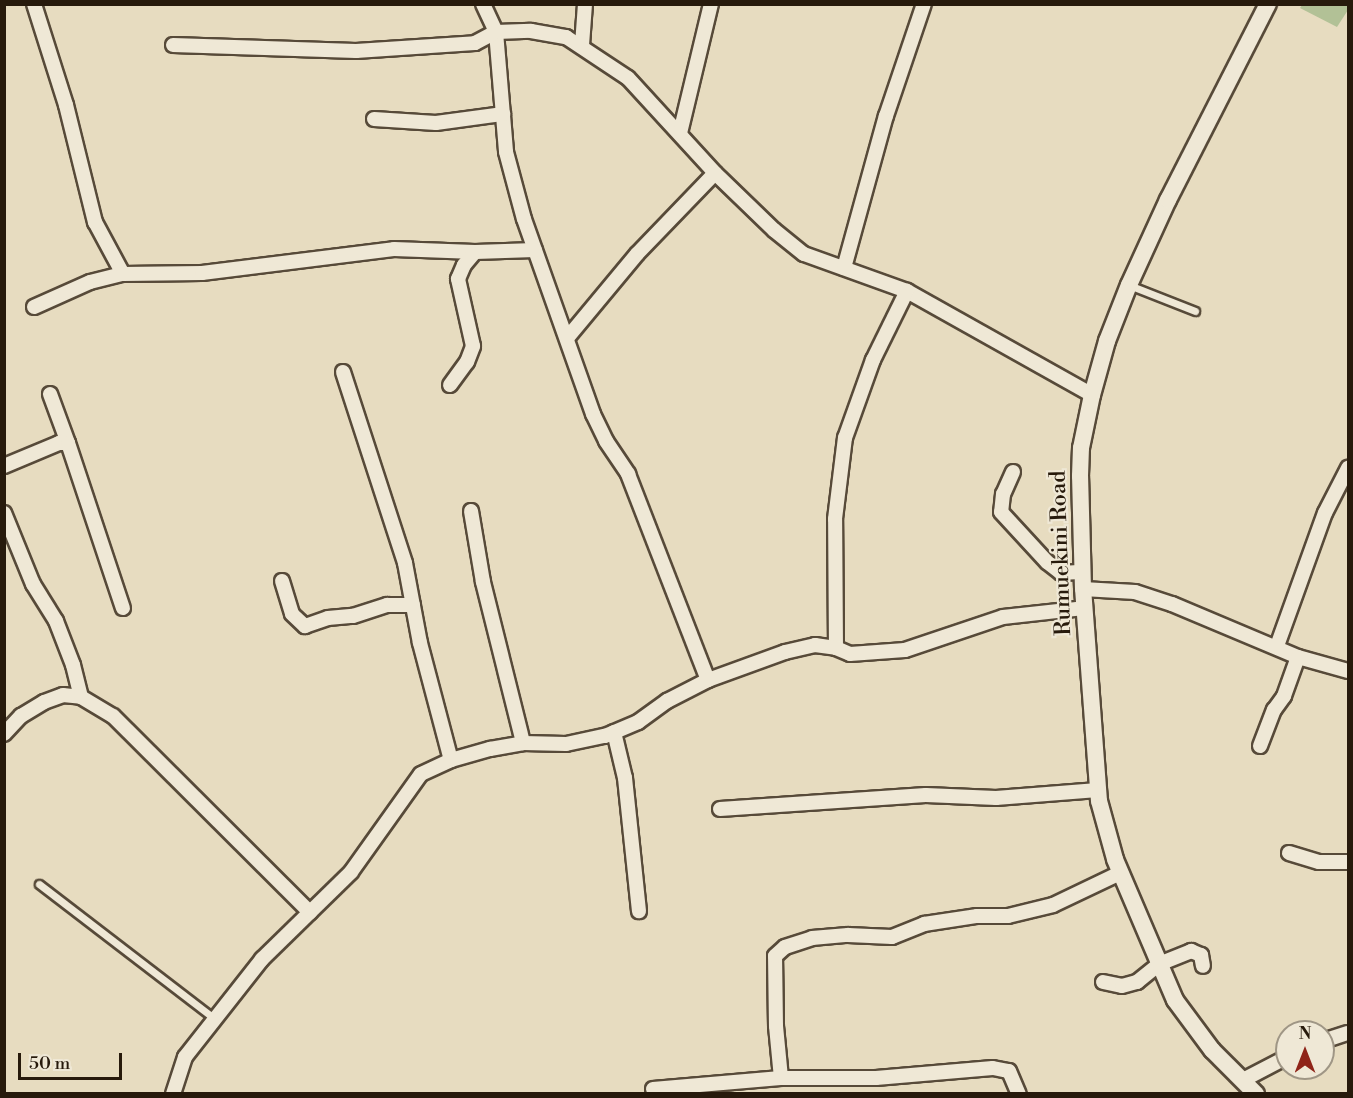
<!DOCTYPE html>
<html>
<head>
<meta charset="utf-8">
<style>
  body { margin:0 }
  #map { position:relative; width:1353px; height:1098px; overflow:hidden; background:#e7dcc0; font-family:"Libre Bodoni",serif }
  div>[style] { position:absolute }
  .green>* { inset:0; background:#b2c196 }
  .roads { filter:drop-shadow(2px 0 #574a39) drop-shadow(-2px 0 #574a39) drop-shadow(0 2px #574a39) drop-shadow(0 -2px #574a39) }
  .service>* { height:7px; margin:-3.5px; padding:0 3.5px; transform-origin:3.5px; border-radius:3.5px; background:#efe8d6 }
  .minor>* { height:14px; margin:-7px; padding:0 7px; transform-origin:7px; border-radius:7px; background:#efe8d6 }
  .tertiary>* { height:16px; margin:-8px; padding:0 8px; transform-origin:8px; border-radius:8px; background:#efe8d6 }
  span { translate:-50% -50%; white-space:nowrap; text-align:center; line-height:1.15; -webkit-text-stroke:4.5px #efe8d6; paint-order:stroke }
  .street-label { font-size:22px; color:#271a0c }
  .frame { position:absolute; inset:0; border:6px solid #271a0c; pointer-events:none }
  .north { position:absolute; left:1275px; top:1020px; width:60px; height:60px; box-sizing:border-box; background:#efe8d6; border:2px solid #9f9685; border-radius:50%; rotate:0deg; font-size:16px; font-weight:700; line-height:24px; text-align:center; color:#271a0c }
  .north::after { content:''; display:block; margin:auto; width:21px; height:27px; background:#8f2418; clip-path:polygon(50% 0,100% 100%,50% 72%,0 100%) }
  .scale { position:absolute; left:18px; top:1053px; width:104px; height:27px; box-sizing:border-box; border:3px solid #271a0c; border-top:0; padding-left:8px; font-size:18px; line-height:21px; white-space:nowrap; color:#271a0c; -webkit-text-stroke:4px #efe8d6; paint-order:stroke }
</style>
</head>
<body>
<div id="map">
  <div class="green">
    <i style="clip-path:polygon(1302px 5px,1348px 5px,1348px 10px,1337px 27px,1300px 8px)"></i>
  </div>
  <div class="roads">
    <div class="service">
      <i style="left:1129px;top:285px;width:71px;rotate:21.5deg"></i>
      <i style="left:39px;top:884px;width:222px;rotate:37.5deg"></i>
    </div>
    <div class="minor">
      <i style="left:34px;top:4px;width:106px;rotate:72.4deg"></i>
      <i style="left:66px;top:105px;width:121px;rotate:76.1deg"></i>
      <i style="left:95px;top:222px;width:59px;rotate:61.7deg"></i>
      <i style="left:483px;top:4px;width:31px;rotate:65deg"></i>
      <i style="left:496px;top:32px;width:120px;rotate:85.2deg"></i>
      <i style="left:506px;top:152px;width:69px;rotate:75deg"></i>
      <i style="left:524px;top:219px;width:207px;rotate:70.5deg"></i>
      <i style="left:593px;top:414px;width:30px;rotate:64deg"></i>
      <i style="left:606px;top:441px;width:40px;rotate:56deg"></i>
      <i style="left:628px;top:474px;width:221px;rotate:68.8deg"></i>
      <i style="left:173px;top:45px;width:183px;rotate:1.9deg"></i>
      <i style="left:356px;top:51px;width:119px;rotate:-3.8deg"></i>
      <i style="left:475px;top:43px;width:24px;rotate:-28deg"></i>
      <i style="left:496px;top:32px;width:35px;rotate:-2deg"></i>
      <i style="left:531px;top:31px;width:36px;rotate:10deg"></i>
      <i style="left:566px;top:37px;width:74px;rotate:33.5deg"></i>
      <i style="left:628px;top:78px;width:129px;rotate:47.5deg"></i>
      <i style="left:715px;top:173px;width:82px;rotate:44deg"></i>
      <i style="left:774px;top:230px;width:38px;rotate:39deg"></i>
      <i style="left:804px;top:254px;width:109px;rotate:19.8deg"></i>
      <i style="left:907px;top:291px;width:212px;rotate:29.3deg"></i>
      <i style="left:582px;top:45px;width:41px;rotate:-85.8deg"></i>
      <i style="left:374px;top:119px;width:62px;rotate:3.7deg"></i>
      <i style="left:436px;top:123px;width:68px;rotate:-7.7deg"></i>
      <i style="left:680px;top:133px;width:133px;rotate:-76.5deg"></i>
      <i style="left:844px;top:268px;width:158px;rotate:-74.6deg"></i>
      <i style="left:886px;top:116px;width:118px;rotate:-71.3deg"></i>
      <i style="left:34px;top:307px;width:61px;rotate:-24.1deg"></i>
      <i style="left:90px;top:282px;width:34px;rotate:-14deg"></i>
      <i style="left:123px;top:274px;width:79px;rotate:-0.7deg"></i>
      <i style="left:202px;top:273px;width:193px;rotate:-7.1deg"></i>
      <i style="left:394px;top:249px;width:81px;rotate:2.1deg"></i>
      <i style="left:475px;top:252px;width:60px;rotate:-1.9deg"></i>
      <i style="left:568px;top:337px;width:108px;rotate:-50.3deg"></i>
      <i style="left:637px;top:254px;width:112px;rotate:-46.1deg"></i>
      <i style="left:343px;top:372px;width:201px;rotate:72deg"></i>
      <i style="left:405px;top:563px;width:81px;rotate:79.4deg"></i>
      <i style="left:420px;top:643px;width:121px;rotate:75.2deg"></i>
      <i style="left:450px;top:385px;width:29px;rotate:-54deg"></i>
      <i style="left:467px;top:362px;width:17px;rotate:-69deg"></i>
      <i style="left:473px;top:346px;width:69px;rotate:-102.6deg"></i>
      <i style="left:458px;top:279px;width:15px;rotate:-67deg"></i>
      <i style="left:464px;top:265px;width:17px;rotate:-50deg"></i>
      <i style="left:50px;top:394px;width:52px;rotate:69.8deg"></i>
      <i style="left:4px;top:466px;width:60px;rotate:-22.7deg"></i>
      <i style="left:59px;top:443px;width:9px"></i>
      <i style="left:68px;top:443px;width:174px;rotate:71.6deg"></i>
      <i style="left:1013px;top:472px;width:24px;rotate:114deg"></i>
      <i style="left:1003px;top:494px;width:18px;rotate:96deg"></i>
      <i style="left:1001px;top:512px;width:68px;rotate:47.4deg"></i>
      <i style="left:1047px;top:562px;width:18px;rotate:38deg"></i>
      <i style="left:1061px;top:573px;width:22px;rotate:-3deg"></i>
      <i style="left:471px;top:511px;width:72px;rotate:80.4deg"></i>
      <i style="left:483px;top:582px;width:166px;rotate:76deg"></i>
      <i style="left:4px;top:513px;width:77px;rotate:67.8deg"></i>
      <i style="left:33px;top:584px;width:44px;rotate:58.1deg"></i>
      <i style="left:56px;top:621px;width:47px;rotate:68.9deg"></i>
      <i style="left:73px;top:665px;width:33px;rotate:76deg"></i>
      <i style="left:282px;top:581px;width:34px;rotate:73deg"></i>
      <i style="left:292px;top:614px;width:18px;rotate:43deg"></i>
      <i style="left:305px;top:626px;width:24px;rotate:-19deg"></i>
      <i style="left:328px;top:618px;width:25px;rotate:-5deg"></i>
      <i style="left:353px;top:616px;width:36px;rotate:-18deg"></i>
      <i style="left:387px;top:605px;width:26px"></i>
      <i style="left:1083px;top:589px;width:52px;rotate:3.3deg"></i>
      <i style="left:1135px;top:592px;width:39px;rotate:18deg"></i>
      <i style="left:1172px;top:604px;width:137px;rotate:22.8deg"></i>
      <i style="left:1298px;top:657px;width:52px;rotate:15.6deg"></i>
      <i style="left:1277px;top:646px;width:141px;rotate:-70.2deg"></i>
      <i style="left:1325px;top:513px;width:51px;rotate:-62.9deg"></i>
      <i style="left:836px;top:648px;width:129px;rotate:-90.4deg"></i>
      <i style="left:835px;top:519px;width:82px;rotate:-83deg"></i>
      <i style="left:845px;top:438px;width:83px;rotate:-70.3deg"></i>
      <i style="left:873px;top:360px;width:77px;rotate:-63.8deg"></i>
      <i style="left:614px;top:732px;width:47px;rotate:76.6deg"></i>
      <i style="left:625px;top:778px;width:134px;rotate:84deg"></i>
      <i style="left:4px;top:734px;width:25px;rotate:-47deg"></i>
      <i style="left:21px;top:716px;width:27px;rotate:-31deg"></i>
      <i style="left:44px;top:702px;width:20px;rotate:-20deg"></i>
      <i style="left:63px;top:695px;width:18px;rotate:6deg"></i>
      <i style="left:81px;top:697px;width:37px;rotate:31deg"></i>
      <i style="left:113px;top:716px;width:278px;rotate:44.9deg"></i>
      <i style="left:1260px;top:746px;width:39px;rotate:-69deg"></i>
      <i style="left:1274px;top:710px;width:17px;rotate:-54deg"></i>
      <i style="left:1284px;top:696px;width:41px;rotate:-70.3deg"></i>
      <i style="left:720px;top:809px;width:206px;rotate:-3.9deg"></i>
      <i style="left:926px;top:795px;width:70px;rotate:2.5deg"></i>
      <i style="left:996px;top:798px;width:102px;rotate:-4.5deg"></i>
      <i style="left:1289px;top:853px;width:31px;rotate:17deg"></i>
      <i style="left:1319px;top:862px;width:29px"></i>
      <i style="left:1103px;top:982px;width:19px;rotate:12deg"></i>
      <i style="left:1122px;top:986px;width:16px;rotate:-15deg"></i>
      <i style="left:1137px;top:982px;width:28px;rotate:-39deg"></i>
      <i style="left:1159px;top:964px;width:35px;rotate:-22deg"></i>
      <i style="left:1191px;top:951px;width:11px;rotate:22deg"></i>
      <i style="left:1201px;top:955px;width:11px;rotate:80deg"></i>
      <i style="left:1323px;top:1041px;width:26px;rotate:-18deg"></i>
      <i style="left:781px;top:1078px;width:52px;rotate:-95.5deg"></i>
      <i style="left:776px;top:1026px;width:70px;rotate:-90.8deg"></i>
      <i style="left:775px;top:956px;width:13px;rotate:-42deg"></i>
      <i style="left:785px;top:947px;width:28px;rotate:-18deg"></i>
      <i style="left:812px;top:938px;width:36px;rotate:-5deg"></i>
      <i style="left:848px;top:935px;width:44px;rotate:2.6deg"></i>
      <i style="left:892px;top:937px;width:35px;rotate:-22deg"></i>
      <i style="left:924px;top:924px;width:54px;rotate:-8.6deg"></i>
      <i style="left:977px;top:916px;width:31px"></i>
      <i style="left:1008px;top:916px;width:46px;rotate:-13.7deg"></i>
      <i style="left:1053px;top:905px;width:74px;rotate:-25.5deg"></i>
      <i style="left:1243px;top:1080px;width:50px;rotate:-27.6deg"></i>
      <i style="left:653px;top:1089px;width:128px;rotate:-4.9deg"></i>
      <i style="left:781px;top:1078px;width:95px"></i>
      <i style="left:876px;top:1078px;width:117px;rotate:-4.9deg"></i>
      <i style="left:993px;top:1068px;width:16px;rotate:11deg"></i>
      <i style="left:1009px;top:1071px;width:25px;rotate:67deg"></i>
      <i style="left:173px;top:1094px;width:39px;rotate:-72deg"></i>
      <i style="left:185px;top:1057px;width:125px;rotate:-51.8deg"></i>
      <i style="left:262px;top:959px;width:124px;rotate:-44.3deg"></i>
      <i style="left:351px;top:872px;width:120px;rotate:-54.5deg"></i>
      <i style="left:421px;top:774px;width:33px;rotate:-25deg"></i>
      <i style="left:451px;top:760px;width:41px;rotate:-15.8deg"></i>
      <i style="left:490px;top:749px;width:34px;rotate:-10deg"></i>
      <i style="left:523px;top:743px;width:43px;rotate:1.3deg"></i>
      <i style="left:566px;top:744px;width:40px;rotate:-12deg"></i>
      <i style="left:605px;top:736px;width:36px;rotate:-23deg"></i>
      <i style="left:638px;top:722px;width:36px;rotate:-36deg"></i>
      <i style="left:667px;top:701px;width:46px;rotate:-27.1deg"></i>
      <i style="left:708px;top:680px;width:82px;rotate:-20deg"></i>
      <i style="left:785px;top:652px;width:31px;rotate:-13deg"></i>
      <i style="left:815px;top:645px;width:21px;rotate:8deg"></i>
      <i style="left:836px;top:648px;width:15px;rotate:23deg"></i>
      <i style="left:850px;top:654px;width:55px;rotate:-4.2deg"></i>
      <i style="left:905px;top:650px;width:103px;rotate:-18.6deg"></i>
      <i style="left:1003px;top:617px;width:81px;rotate:-6.3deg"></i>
    </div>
    <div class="tertiary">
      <i style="left:1256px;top:1094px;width:62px;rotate:-135deg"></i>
      <i style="left:1212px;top:1050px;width:62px;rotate:-126.5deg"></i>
      <i style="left:1175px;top:1000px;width:153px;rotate:-113.1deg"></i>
      <i style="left:1115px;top:859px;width:60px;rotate:-105.4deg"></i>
      <i style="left:1099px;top:801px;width:213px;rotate:-94.3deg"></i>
      <i style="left:1083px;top:589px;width:113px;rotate:-91.5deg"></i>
      <i style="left:1080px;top:476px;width:28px;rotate:-88deg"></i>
      <i style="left:1081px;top:448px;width:54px;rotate:-78.3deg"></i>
      <i style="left:1092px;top:395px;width:56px;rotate:-74.5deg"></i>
      <i style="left:1107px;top:341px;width:60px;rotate:-68.6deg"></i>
      <i style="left:1129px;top:285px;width:94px;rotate:-65.4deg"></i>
      <i style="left:1168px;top:200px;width:220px;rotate:-63deg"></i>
    </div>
  </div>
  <div class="street-label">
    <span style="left:1061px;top:553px;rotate:-92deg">Rumuekini Road</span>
  </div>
  <div class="frame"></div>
  <div class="north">N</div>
  <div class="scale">50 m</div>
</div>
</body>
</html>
